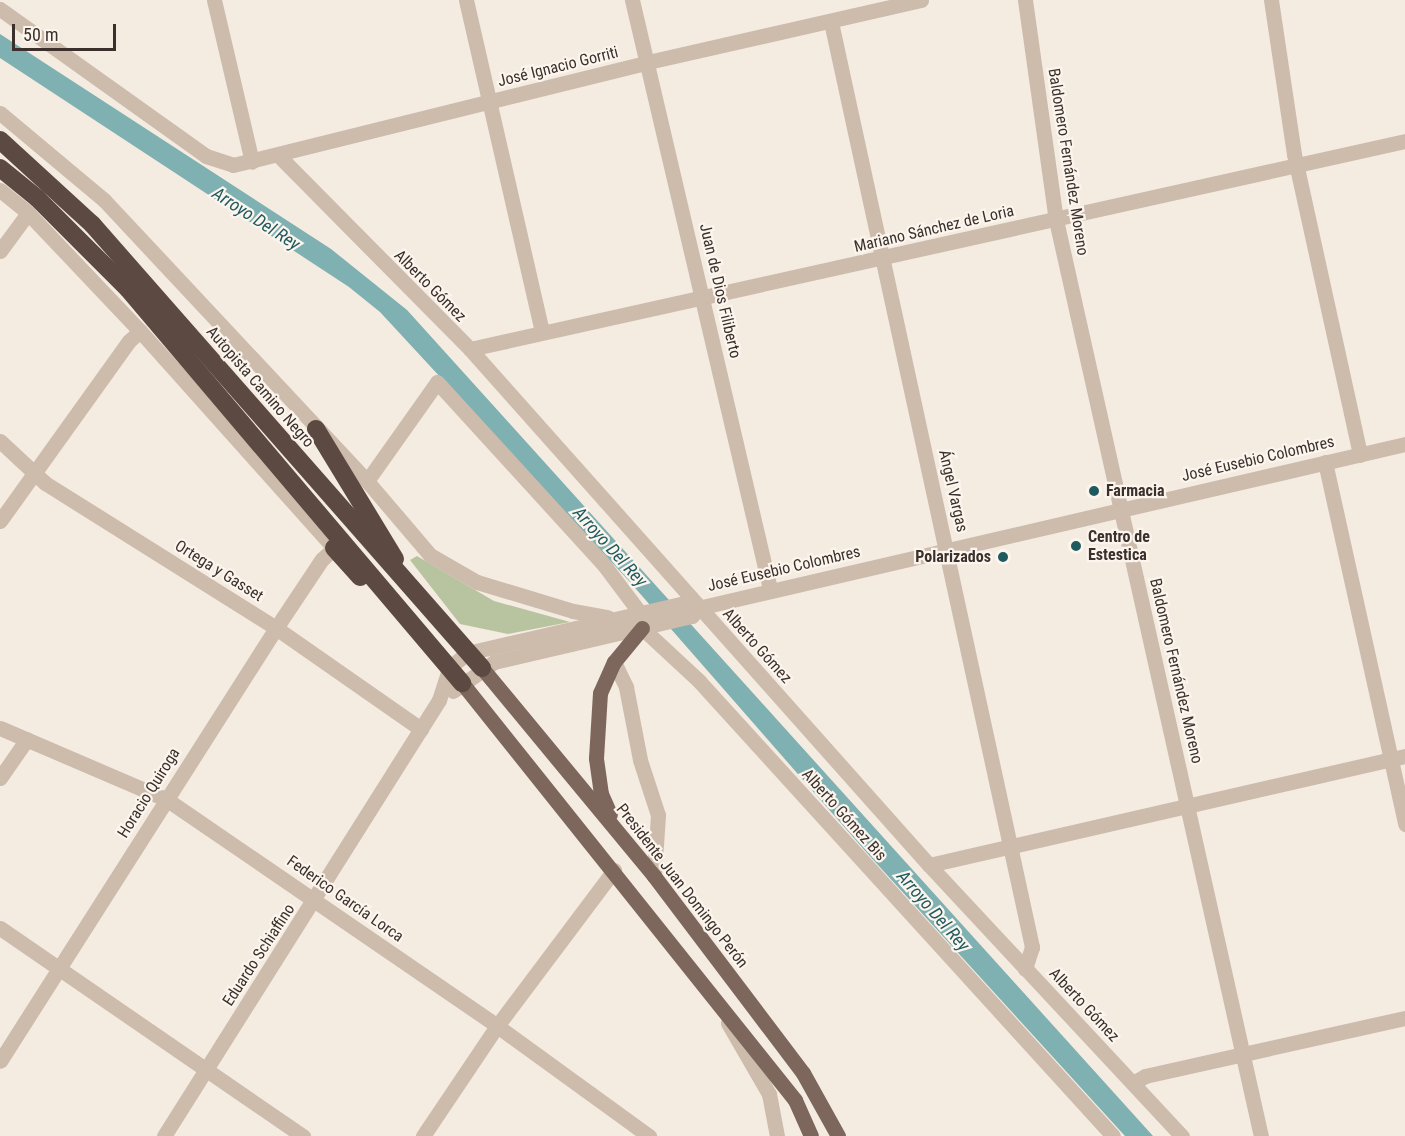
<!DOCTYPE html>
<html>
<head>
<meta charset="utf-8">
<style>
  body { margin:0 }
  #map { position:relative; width:1405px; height:1136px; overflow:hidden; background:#f4ebe1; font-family:"Roboto Condensed",sans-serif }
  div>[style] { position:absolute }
  .green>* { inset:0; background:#b8c4a0 }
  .water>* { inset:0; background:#7fb0b2 }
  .minor>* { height:15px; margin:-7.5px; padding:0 7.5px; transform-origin:7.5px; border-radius:7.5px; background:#cdbbac }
  .major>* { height:15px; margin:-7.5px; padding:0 7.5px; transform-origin:7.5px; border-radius:7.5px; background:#7d675c }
  .highway>* { height:18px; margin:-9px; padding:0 9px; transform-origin:9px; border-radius:9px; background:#5c4a42 }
  .dots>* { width:16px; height:16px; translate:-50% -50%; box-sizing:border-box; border:3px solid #fbf5ee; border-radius:50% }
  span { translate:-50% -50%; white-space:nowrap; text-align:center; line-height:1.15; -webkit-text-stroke:4.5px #fbf5ee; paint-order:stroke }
  .street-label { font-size:16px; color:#3b302b }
  .poi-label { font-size:16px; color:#3b302b; font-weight:700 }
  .left { translate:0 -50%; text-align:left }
  .right { translate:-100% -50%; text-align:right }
  .water-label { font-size:18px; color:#1f5a5e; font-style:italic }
  .scale { position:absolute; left:12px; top:24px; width:104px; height:27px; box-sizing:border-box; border:3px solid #3b302b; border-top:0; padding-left:8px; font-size:18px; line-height:21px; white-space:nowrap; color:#3b302b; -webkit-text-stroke:4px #fbf5ee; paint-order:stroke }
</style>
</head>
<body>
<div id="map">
  <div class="green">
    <i style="clip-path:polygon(417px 556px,494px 601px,570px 622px,508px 634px,460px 624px,410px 560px)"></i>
  </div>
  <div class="water">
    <i style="clip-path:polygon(0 34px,331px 249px,407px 310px,1153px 1136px,1125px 1136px,867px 853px,629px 581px,380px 312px,349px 287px,0 58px)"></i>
  </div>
  <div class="minor">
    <i style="left:214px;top:0;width:166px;rotate:76.8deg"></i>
    <i style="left:466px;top:0;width:340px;rotate:77.1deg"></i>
    <i style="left:632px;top:0;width:605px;rotate:76.81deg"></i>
    <i style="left:1025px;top:0;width:222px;rotate:82deg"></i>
    <i style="left:1056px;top:220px;width:939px;rotate:77.39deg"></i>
    <i style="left:1271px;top:0;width:156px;rotate:81.5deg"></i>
    <i style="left:1294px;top:154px;width:308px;rotate:77.6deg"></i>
    <i style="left:0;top:9px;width:253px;rotate:35.5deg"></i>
    <i style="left:206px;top:156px;width:28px;rotate:18deg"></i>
    <i style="left:233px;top:165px;width:428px;rotate:-13.9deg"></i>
    <i style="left:648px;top:62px;width:280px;rotate:-12.8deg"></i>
    <i style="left:831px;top:22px;width:947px;rotate:77.74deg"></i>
    <i style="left:1032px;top:947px;width:23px;rotate:108deg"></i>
    <i style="left:0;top:113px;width:136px;rotate:39.9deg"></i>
    <i style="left:104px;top:200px;width:385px;rotate:46.9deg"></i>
    <i style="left:367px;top:481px;width:97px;rotate:49.6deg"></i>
    <i style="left:430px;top:555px;width:54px;rotate:29.9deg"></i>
    <i style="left:477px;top:582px;width:100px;rotate:16.8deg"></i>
    <i style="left:573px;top:611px;width:35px;rotate:10deg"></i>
    <i style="left:279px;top:156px;width:272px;rotate:45.3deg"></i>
    <i style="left:470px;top:349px;width:691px;rotate:48.35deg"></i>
    <i style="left:929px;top:865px;width:371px;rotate:47deg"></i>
    <i style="left:0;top:190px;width:36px;rotate:39deg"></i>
    <i style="left:28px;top:213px;width:163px;rotate:46.5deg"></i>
    <i style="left:140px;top:331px;width:291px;rotate:48.2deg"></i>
    <i style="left:334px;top:548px;width:16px;rotate:137deg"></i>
    <i style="left:322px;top:559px;width:83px;rotate:123.7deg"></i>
    <i style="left:276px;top:628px;width:513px;rotate:122.51deg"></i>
    <i style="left:0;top:251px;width:47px;rotate:-53.6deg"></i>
    <i style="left:470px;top:349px;width:958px;rotate:-12.54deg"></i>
    <i style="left:0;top:441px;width:62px;rotate:43deg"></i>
    <i style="left:45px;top:483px;width:273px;rotate:32.1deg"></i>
    <i style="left:276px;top:628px;width:177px;rotate:34.9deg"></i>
    <i style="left:1325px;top:462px;width:371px;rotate:77.5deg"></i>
    <i style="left:367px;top:481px;width:121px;rotate:-54.7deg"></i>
    <i style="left:437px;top:382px;width:248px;rotate:47.6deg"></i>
    <i style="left:604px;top:565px;width:60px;rotate:53.1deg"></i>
    <i style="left:0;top:521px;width:221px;rotate:-54.4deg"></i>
    <i style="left:129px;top:341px;width:15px;rotate:-42deg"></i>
    <i style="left:642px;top:628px;width:78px;rotate:42.9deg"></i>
    <i style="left:699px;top:681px;width:615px;rotate:47.7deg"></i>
    <i style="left:614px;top:662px;width:28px;rotate:64deg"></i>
    <i style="left:626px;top:687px;width:74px;rotate:79.1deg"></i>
    <i style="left:640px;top:760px;width:58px;rotate:71.9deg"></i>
    <i style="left:658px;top:815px;width:61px;rotate:93.8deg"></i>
    <i style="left:453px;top:691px;width:50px;rotate:-35.3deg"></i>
    <i style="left:494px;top:662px;width:203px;rotate:-13.1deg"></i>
    <i style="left:692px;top:616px;width:10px;rotate:-53deg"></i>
    <i style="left:0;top:728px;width:181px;rotate:23.2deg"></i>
    <i style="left:166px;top:799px;width:401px;rotate:34.4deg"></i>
    <i style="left:497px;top:1026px;width:188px;rotate:35.9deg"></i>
    <i style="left:0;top:778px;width:47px;rotate:-55.3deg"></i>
    <i style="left:929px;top:865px;width:488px;rotate:-12.9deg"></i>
    <i style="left:0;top:928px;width:368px;rotate:34.5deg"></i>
    <i style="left:728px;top:1023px;width:82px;rotate:60deg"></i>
    <i style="left:769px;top:1094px;width:43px;rotate:79.2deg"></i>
    <i style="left:1133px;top:1083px;width:14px;rotate:-30deg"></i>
    <i style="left:1145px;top:1076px;width:266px;rotate:-12.6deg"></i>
    <i style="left:164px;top:1136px;width:515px;rotate:-57.76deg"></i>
    <i style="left:439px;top:700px;width:35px;rotate:-72deg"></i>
    <i style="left:450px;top:667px;width:22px;rotate:-39deg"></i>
    <i style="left:467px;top:653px;width:220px;rotate:-12.9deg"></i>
    <i style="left:681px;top:604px;width:17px;rotate:13deg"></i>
    <i style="left:698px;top:608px;width:726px;rotate:-13.06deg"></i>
    <i style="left:423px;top:1136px;width:133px;rotate:-56.1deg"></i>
    <i style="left:497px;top:1026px;width:195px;rotate:-53.1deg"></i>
  </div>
  <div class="major">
    <i style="left:482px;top:668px;width:270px;rotate:50.4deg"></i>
    <i style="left:654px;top:876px;width:247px;rotate:52.9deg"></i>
    <i style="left:803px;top:1073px;width:72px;rotate:60.9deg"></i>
    <i style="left:462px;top:683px;width:534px;rotate:51.39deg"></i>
    <i style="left:795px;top:1100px;width:39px;rotate:66deg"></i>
    <i style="left:610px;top:814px;width:22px;rotate:-114deg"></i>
    <i style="left:601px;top:794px;width:36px;rotate:-98deg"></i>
    <i style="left:596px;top:758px;width:65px;rotate:-86.5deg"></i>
    <i style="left:600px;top:693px;width:34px;rotate:-66deg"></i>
    <i style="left:614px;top:662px;width:44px;rotate:-50.5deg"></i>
  </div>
  <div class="highway">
    <i style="left:0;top:140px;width:125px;rotate:42.4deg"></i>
    <i style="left:92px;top:224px;width:591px;rotate:48.7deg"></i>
    <i style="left:0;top:168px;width:48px;rotate:39deg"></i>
    <i style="left:37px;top:198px;width:129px;rotate:45deg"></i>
    <i style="left:128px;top:289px;width:517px;rotate:49.71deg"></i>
    <i style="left:316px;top:429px;width:152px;rotate:58.7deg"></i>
    <i style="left:334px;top:548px;width:39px;rotate:48deg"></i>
  </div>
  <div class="dots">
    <i style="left:1094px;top:491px;background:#1f5a5e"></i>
    <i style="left:1076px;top:546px;background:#1f5a5e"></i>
    <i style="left:1003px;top:557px;background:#1f5a5e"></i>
  </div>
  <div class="street-label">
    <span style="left:558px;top:67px;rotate:-14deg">José Ignacio Gorriti</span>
    <span style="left:1068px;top:162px;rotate:81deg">Baldomero Fernández Moreno</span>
    <span style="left:934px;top:229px;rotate:-13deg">Mariano Sánchez de Loria</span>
    <span style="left:430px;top:286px;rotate:45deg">Alberto Gómez</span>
    <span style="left:720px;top:291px;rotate:77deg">Juan de Dios Filiberto</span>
    <span style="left:260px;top:387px;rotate:49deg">Autopista Camino Negro</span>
    <span style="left:1258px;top:459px;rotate:-13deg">José Eusebio Colombres</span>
    <span style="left:953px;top:491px;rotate:77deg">Ángel Vargas</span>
    <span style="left:784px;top:569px;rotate:-13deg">José Eusebio Colombres</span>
    <span style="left:219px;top:571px;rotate:32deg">Ortega y Gasset</span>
    <span style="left:757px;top:646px;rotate:48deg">Alberto Gómez</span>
    <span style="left:1176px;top:671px;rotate:77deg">Baldomero Fernández Moreno</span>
    <span style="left:149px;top:793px;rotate:-58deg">Horacio Quiroga</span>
    <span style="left:844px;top:815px;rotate:48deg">Alberto Gómez Bis</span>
    <span style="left:682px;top:886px;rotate:52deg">Presidente Juan Domingo Perón</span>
    <span style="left:345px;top:899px;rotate:35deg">Federico García Lorca</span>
    <span style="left:259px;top:955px;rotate:-57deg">Eduardo Schiaffino</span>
    <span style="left:1084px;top:1005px;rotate:47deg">Alberto Gómez</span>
  </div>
  <div class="poi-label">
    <span class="left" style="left:1106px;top:491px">Farmacia</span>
    <span class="left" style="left:1088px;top:546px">Centro de<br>Estestica</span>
    <span class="right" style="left:991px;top:557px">Polarizados</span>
  </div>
  <div class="water-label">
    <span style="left:256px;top:219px;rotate:33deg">Arroyo Del Rey</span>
    <span style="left:610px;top:547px;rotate:48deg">Arroyo Del Rey</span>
    <span style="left:933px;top:911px;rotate:49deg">Arroyo Del Rey</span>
  </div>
  <div class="scale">50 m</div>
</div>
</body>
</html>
